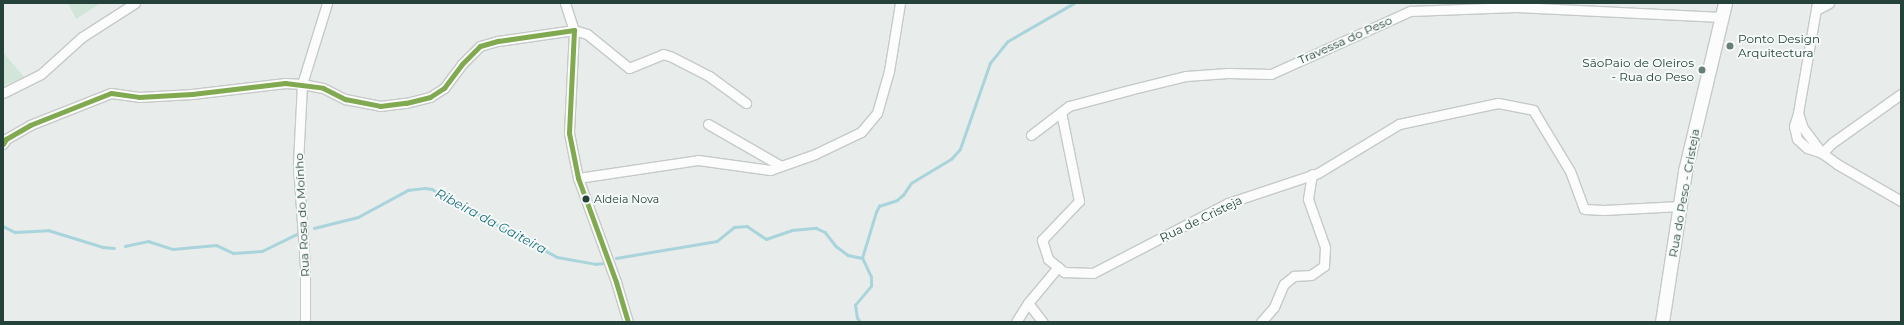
<!DOCTYPE html>
<html>
<head>
<meta charset="utf-8">
<style>
  body { margin:0 }
  #map { position:relative; width:1904px; height:325px; overflow:hidden; background:#e8edeb; font-family:Montserrat,sans-serif }
  div>[style] { position:absolute }
  .green>* { inset:0; background:#d1e6d8 }
  .stream>* { height:2.5px; margin:-1.25px; padding:0 1.25px; transform-origin:1.25px; border-radius:1.25px; background:#a9d4db }
  .roads { filter:drop-shadow(1px 0 #c5cac8) drop-shadow(-1px 0 #c5cac8) drop-shadow(0 1px #c5cac8) drop-shadow(0 -1px #c5cac8) }
  .minor>* { height:9px; margin:-4.5px; padding:0 4.5px; transform-origin:4.5px; border-radius:4.5px; background:#fcfcfc }
  .secondary>* { height:13px; margin:-6.5px; padding:0 6.5px; transform-origin:6.5px; border-radius:6.5px; background:#fcfcfc }
  .bus-1>* { height:5px; margin:-2.5px; padding:0 2.5px; transform-origin:2.5px; border-radius:2.5px; background:#81aa50 }
  .dots>* { width:11px; height:11px; translate:-50% -50%; box-sizing:border-box; border:2px solid #f7fbf9; border-radius:50% }
  span { translate:-50% -50%; white-space:nowrap; text-align:center; line-height:1.15; -webkit-text-stroke:3.5px #f7fbf9; paint-order:stroke }
  .bus-label { font-size:11px; color:#24423a }
  .left { translate:0 -50%; text-align:left }
  .poi-label { font-size:12px; color:#24423a }
  .right { translate:-100% -50%; text-align:right }
  .street-label { font-size:12px; color:#24423a }
  .water-label { font-size:13px; color:#1c6f80; font-style:italic }
  .frame { position:absolute; inset:0; border:4px solid #24423a; pointer-events:none }
</style>
</head>
<body>
<div id="map">
  <div class="green">
    <i style="clip-path:polygon(68px 3px,101px 3px,76px 19px)"></i>
    <i style="clip-path:polygon(3px 52px,24px 77px,3px 86px)"></i>
  </div>
  <div class="stream">
    <i style="left:3px;top:226px;width:13px;rotate:27deg"></i>
    <i style="left:15px;top:232px;width:33px;rotate:-3deg"></i>
    <i style="left:48px;top:230px;width:58px;rotate:17.2deg"></i>
    <i style="left:103px;top:247px;width:11px;rotate:5deg"></i>
    <i style="left:314px;top:228px;width:45px;rotate:-14deg"></i>
    <i style="left:358px;top:217px;width:57px;rotate:-28.4deg"></i>
    <i style="left:408px;top:190px;width:17px;rotate:-7deg"></i>
    <i style="left:425px;top:188px;width:7px;rotate:8deg"></i>
    <i style="left:432px;top:189px;width:142px;rotate:28.5deg"></i>
    <i style="left:557px;top:257px;width:39px;rotate:10deg"></i>
    <i style="left:595px;top:264px;width:8px;rotate:-7deg"></i>
    <i style="left:125px;top:246px;width:24px;rotate:-12deg"></i>
    <i style="left:148px;top:241px;width:26px;rotate:18deg"></i>
    <i style="left:173px;top:249px;width:43px;rotate:-5.3deg"></i>
    <i style="left:216px;top:245px;width:19px;rotate:25deg"></i>
    <i style="left:233px;top:253px;width:29px;rotate:-4deg"></i>
    <i style="left:262px;top:251px;width:39px;rotate:-26deg"></i>
    <i style="left:616px;top:258px;width:102px;rotate:-9.6deg"></i>
    <i style="left:717px;top:241px;width:22px;rotate:-39deg"></i>
    <i style="left:734px;top:227px;width:13px;rotate:-4deg"></i>
    <i style="left:747px;top:226px;width:23px;rotate:34deg"></i>
    <i style="left:766px;top:239px;width:28px;rotate:-19deg"></i>
    <i style="left:792px;top:230px;width:24px;rotate:-5deg"></i>
    <i style="left:816px;top:228px;width:10px;rotate:24deg"></i>
    <i style="left:825px;top:232px;width:18px;rotate:52deg"></i>
    <i style="left:836px;top:246px;width:15px;rotate:37deg"></i>
    <i style="left:848px;top:255px;width:14px;rotate:12deg"></i>
    <i style="left:862px;top:258px;width:48px;rotate:-73.1deg"></i>
    <i style="left:876px;top:212px;width:7px;rotate:-63deg"></i>
    <i style="left:879px;top:206px;width:19px;rotate:-18deg"></i>
    <i style="left:897px;top:200px;width:8px;rotate:-40deg"></i>
    <i style="left:903px;top:195px;width:14px;rotate:-56deg"></i>
    <i style="left:911px;top:183px;width:47px;rotate:-31deg"></i>
    <i style="left:951px;top:159px;width:13px;rotate:-48deg"></i>
    <i style="left:960px;top:149px;width:91px;rotate:-70.8deg"></i>
    <i style="left:990px;top:63px;width:28px;rotate:-51deg"></i>
    <i style="left:1008px;top:41px;width:76px;rotate:-29.9deg"></i>
    <i style="left:860px;top:322px;width:5px;rotate:-127deg"></i>
    <i style="left:857px;top:318px;width:13px;rotate:-99deg"></i>
    <i style="left:855px;top:305px;width:25px;rotate:-50deg"></i>
    <i style="left:871px;top:286px;width:9px;rotate:-90deg"></i>
    <i style="left:871px;top:277px;width:21px;rotate:-115deg"></i>
  </div>
  <div class="roads">
    <div class="minor">
      <i style="left:565px;top:3px;width:28px;rotate:72deg"></i>
      <i style="left:574px;top:30px;width:103px;rotate:92.8deg"></i>
      <i style="left:569px;top:133px;width:46px;rotate:78.7deg"></i>
      <i style="left:578px;top:178px;width:111px;rotate:69.9deg"></i>
      <i style="left:616px;top:282px;width:42px;rotate:73.3deg"></i>
      <i style="left:1817px;top:3px;width:112px;rotate:99.8deg"></i>
      <i style="left:1798px;top:113px;width:14px;rotate:107deg"></i>
      <i style="left:1794px;top:126px;width:13px;rotate:77deg"></i>
      <i style="left:1797px;top:139px;width:13px;rotate:42deg"></i>
      <i style="left:1807px;top:148px;width:16px;rotate:18deg"></i>
      <i style="left:1816px;top:10px;width:15px;rotate:-28deg"></i>
      <i style="left:3px;top:93px;width:42px;rotate:-26.6deg"></i>
      <i style="left:41px;top:74px;width:55px;rotate:-42.1deg"></i>
      <i style="left:82px;top:37px;width:63px;rotate:-32.7deg"></i>
      <i style="left:1061px;top:112px;width:91px;rotate:78.6deg"></i>
      <i style="left:1079px;top:201px;width:54px;rotate:133.5deg"></i>
      <i style="left:1042px;top:240px;width:20px;rotate:72deg"></i>
      <i style="left:1048px;top:259px;width:21px;rotate:39deg"></i>
      <i style="left:1064px;top:272px;width:29px;rotate:2deg"></i>
      <i style="left:1093px;top:273px;width:152px;rotate:-27.4deg"></i>
      <i style="left:1228px;top:203px;width:95px;rotate:-18.4deg"></i>
      <i style="left:1318px;top:173px;width:95px;rotate:-31.2deg"></i>
      <i style="left:1399px;top:124px;width:101px;rotate:-12deg"></i>
      <i style="left:1498px;top:103px;width:36px;rotate:11deg"></i>
      <i style="left:1533px;top:110px;width:71px;rotate:58.8deg"></i>
      <i style="left:1570px;top:171px;width:40px;rotate:69.8deg"></i>
      <i style="left:1584px;top:209px;width:20px;rotate:3deg"></i>
      <i style="left:1604px;top:210px;width:76px;rotate:-3deg"></i>
      <i style="left:1798px;top:113px;width:16px;rotate:72deg"></i>
      <i style="left:1803px;top:128px;width:31px;rotate:53deg"></i>
      <i style="left:1822px;top:153px;width:19px;rotate:36deg"></i>
      <i style="left:1837px;top:164px;width:74px;rotate:30deg"></i>
      <i style="left:708px;top:124px;width:84px;rotate:29.9deg"></i>
      <i style="left:1031px;top:135px;width:48px;rotate:-37.3deg"></i>
      <i style="left:1069px;top:106px;width:62px;rotate:-14.9deg"></i>
      <i style="left:1129px;top:90px;width:59px;rotate:-13.8deg"></i>
      <i style="left:1186px;top:76px;width:42px;rotate:-4.1deg"></i>
      <i style="left:1228px;top:73px;width:43px;rotate:1.3deg"></i>
      <i style="left:1271px;top:74px;width:153px;rotate:-24.4deg"></i>
      <i style="left:1410px;top:11px;width:106px;rotate:-2.2deg"></i>
      <i style="left:1516px;top:7px;width:206px;rotate:2.8deg"></i>
      <i style="left:3px;top:144px;width:6px;rotate:-59deg"></i>
      <i style="left:6px;top:139px;width:28px;rotate:-30deg"></i>
      <i style="left:30px;top:125px;width:87px;rotate:-21.6deg"></i>
      <i style="left:111px;top:93px;width:28px;rotate:8deg"></i>
      <i style="left:139px;top:97px;width:53px;rotate:-3.2deg"></i>
      <i style="left:192px;top:94px;width:94px;rotate:-6.7deg"></i>
      <i style="left:285px;top:83px;width:17px;rotate:3deg"></i>
      <i style="left:302px;top:84px;width:21px;rotate:11deg"></i>
      <i style="left:323px;top:88px;width:25px;rotate:27deg"></i>
      <i style="left:345px;top:99px;width:36px;rotate:11deg"></i>
      <i style="left:380px;top:106px;width:26px;rotate:-7deg"></i>
      <i style="left:406px;top:103px;width:25px;rotate:-14deg"></i>
      <i style="left:430px;top:97px;width:17px;rotate:-33deg"></i>
      <i style="left:444px;top:88px;width:30px;rotate:-53deg"></i>
      <i style="left:462px;top:64px;width:25px;rotate:-45deg"></i>
      <i style="left:480px;top:46px;width:19px;rotate:-16deg"></i>
      <i style="left:498px;top:41px;width:77px;rotate:-8.2deg"></i>
      <i style="left:574px;top:30px;width:14px;rotate:17deg"></i>
      <i style="left:587px;top:34px;width:54px;rotate:39deg"></i>
      <i style="left:629px;top:68px;width:37px;rotate:-22deg"></i>
      <i style="left:663px;top:54px;width:9px;rotate:18deg"></i>
      <i style="left:672px;top:57px;width:42px;rotate:27.2deg"></i>
      <i style="left:709px;top:76px;width:46px;rotate:36.1deg"></i>
      <i style="left:1822px;top:153px;width:14px;rotate:-45deg"></i>
      <i style="left:1832px;top:143px;width:85px;rotate:-35.4deg"></i>
      <i style="left:578px;top:178px;width:121px;rotate:-8.5deg"></i>
      <i style="left:698px;top:160px;width:73px;rotate:7.9deg"></i>
      <i style="left:770px;top:170px;width:48px;rotate:-19.6deg"></i>
      <i style="left:815px;top:154px;width:51px;rotate:-25.6deg"></i>
      <i style="left:861px;top:132px;width:25px;rotate:-50deg"></i>
      <i style="left:877px;top:113px;width:44px;rotate:-74.1deg"></i>
      <i style="left:889px;top:71px;width:69px;rotate:-80.8deg"></i>
      <i style="left:1028px;top:303px;width:24px;rotate:52deg"></i>
      <i style="left:305px;top:322px;width:55px;rotate:-90deg"></i>
      <i style="left:305px;top:267px;width:104px;rotate:-93.9deg"></i>
      <i style="left:298px;top:163px;width:79px;rotate:-87.1deg"></i>
      <i style="left:302px;top:84px;width:85px;rotate:-72.8deg"></i>
      <i style="left:1016px;top:322px;width:22px;rotate:-58deg"></i>
      <i style="left:1028px;top:303px;width:47px;rotate:-50.2deg"></i>
      <i style="left:1261px;top:322px;width:20px;rotate:-49deg"></i>
      <i style="left:1274px;top:307px;width:25px;rotate:-67deg"></i>
      <i style="left:1284px;top:284px;width:13px;rotate:-39deg"></i>
      <i style="left:1294px;top:276px;width:17px;rotate:-3deg"></i>
      <i style="left:1311px;top:275px;width:16px;rotate:-35deg"></i>
      <i style="left:1324px;top:266px;width:19px;rotate:-87deg"></i>
      <i style="left:1325px;top:247px;width:51px;rotate:-109.5deg"></i>
      <i style="left:1308px;top:199px;width:25px;rotate:-81deg"></i>
    </div>
    <div class="secondary">
      <i style="left:1662px;top:322px;width:153px;rotate:-81.3deg"></i>
      <i style="left:1685px;top:171px;width:173px;rotate:-76.6deg"></i>
    </div>
  </div>
  <div class="bus-1">
    <i style="left:3px;top:144px;width:6px;rotate:-59deg"></i>
    <i style="left:6px;top:139px;width:28px;rotate:-30deg"></i>
    <i style="left:30px;top:125px;width:87px;rotate:-21.6deg"></i>
    <i style="left:111px;top:93px;width:28px;rotate:8deg"></i>
    <i style="left:139px;top:97px;width:53px;rotate:-3.2deg"></i>
    <i style="left:192px;top:94px;width:94px;rotate:-6.7deg"></i>
    <i style="left:285px;top:83px;width:38px;rotate:7deg"></i>
    <i style="left:323px;top:88px;width:25px;rotate:27deg"></i>
    <i style="left:345px;top:99px;width:36px;rotate:11deg"></i>
    <i style="left:380px;top:106px;width:26px;rotate:-7deg"></i>
    <i style="left:406px;top:103px;width:25px;rotate:-14deg"></i>
    <i style="left:430px;top:97px;width:17px;rotate:-33deg"></i>
    <i style="left:444px;top:88px;width:30px;rotate:-53deg"></i>
    <i style="left:462px;top:64px;width:25px;rotate:-45deg"></i>
    <i style="left:480px;top:46px;width:19px;rotate:-16deg"></i>
    <i style="left:498px;top:41px;width:77px;rotate:-8.2deg"></i>
    <i style="left:574px;top:30px;width:103px;rotate:92.8deg"></i>
    <i style="left:569px;top:133px;width:46px;rotate:78.7deg"></i>
    <i style="left:578px;top:178px;width:111px;rotate:69.9deg"></i>
    <i style="left:616px;top:282px;width:42px;rotate:73.3deg"></i>
  </div>
  <div class="dots">
    <i style="left:1730px;top:46px;background:#697e78"></i>
    <i style="left:1702px;top:70px;background:#697e78"></i>
    <i style="left:586px;top:199px;background:#24423a"></i>
  </div>
  <div class="bus-label">
    <span class="left" style="left:594px;top:199px">Aldeia Nova</span>
  </div>
  <div class="poi-label">
    <span class="left" style="left:1738px;top:46px">Ponto Design<br>Arquitectura</span>
    <span class="right" style="left:1694px;top:70px">SãoPaio de Oleiros<br>- Rua do Peso</span>
  </div>
  <div class="street-label">
    <span style="left:1345px;top:40px;rotate:-24deg">Travessa do Peso</span>
    <span style="left:1684px;top:193px;rotate:-80deg">Rua do Peso - Cristeja</span>
    <span style="left:302px;top:215px;rotate:-93deg">Rua Rosa do Moínho</span>
    <span style="left:1201px;top:219px;rotate:-26deg">Rua de Cristeja</span>
  </div>
  <div class="water-label">
    <span style="left:491px;top:221px;rotate:28deg">Ribeira da Gaiteira</span>
  </div>
  <div class="frame"></div>
</div>
</body>
</html>
